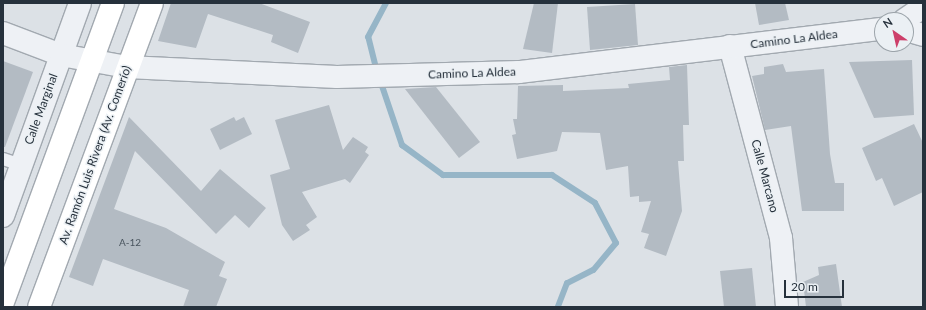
<!DOCTYPE html>
<html>
<head>
<meta charset="utf-8">
<style>
  body { margin:0 }
  #map { position:relative; width:926px; height:310px; overflow:hidden; background:#dce1e6; font-family:Lato,sans-serif }
  div>[style] { position:absolute }
  .stream>* { height:6px; margin:-3px; padding:0 3px; transform-origin:3px; border-radius:3px; background:#96b5c7 }
  .building>* { inset:0; background:#b3bbc3 }
  .roads { filter:drop-shadow(1px 0 #a2a9b0) drop-shadow(-1px 0 #a2a9b0) drop-shadow(0 1px #a2a9b0) drop-shadow(0 -1px #a2a9b0) }
  .service>* { height:12px; margin:-6px; padding:0 6px; transform-origin:6px; border-radius:6px; background:#eef1f5 }
  .minor>* { height:22px; margin:-11px; padding:0 11px; transform-origin:11px; border-radius:11px; background:#eef1f5 }
  .tertiary>* { height:22px; margin:-11px; padding:0 11px; transform-origin:11px; border-radius:11px; background:#eef1f5 }
  .primary>* { height:22px; margin:-11px; padding:0 11px; transform-origin:11px; border-radius:11px; background:#fff }
  span { translate:-50% -50%; white-space:nowrap; text-align:center; line-height:1.15; -webkit-text-stroke:3px #ebf0f4; paint-order:stroke }
  .number-label { font-size:10px; color:#49545e }
  .number-label span { -webkit-text-stroke-width:0 }
  .street-label { font-size:12px; color:#26313c }
  .frame { position:absolute; inset:0; border:4px solid #26313c; pointer-events:none }
  .north { position:absolute; left:874px; top:12px; width:40px; height:40px; box-sizing:border-box; background:#ebf0f4; border:1px solid #9ca4aa; border-radius:50%; rotate:326deg; font-size:11px; font-weight:700; line-height:16px; text-align:center; color:#26313c }
  .north::after { content:''; display:block; margin:auto; width:14px; height:18px; background:#cd3f6a; clip-path:polygon(50% 0,100% 100%,50% 72%,0 100%) }
  .scale { position:absolute; left:784px; top:280px; width:60px; height:18px; box-sizing:border-box; border:2px solid #26313c; border-top:0; padding-left:5px; font-size:12px; line-height:14px; white-space:nowrap; color:#26313c; -webkit-text-stroke:3px #ebf0f4; paint-order:stroke }
</style>
</head>
<body>
<div id="map">
  <div class="stream">
    <i style="left:377px;top:72px;width:36px;rotate:-104deg"></i>
    <i style="left:368px;top:37px;width:38px;rotate:-62deg"></i>
    <i style="left:380px;top:80px;width:69px;rotate:71.3deg"></i>
    <i style="left:402px;top:145px;width:51px;rotate:36.2deg"></i>
    <i style="left:443px;top:175px;width:109px"></i>
    <i style="left:552px;top:175px;width:51px;rotate:33.1deg"></i>
    <i style="left:595px;top:203px;width:45px;rotate:62.3deg"></i>
    <i style="left:616px;top:243px;width:35px;rotate:130deg"></i>
    <i style="left:593px;top:270px;width:29px;rotate:153deg"></i>
    <i style="left:567px;top:283px;width:26px;rotate:111deg"></i>
  </div>
  <div class="building">
    <i style="clip-path:polygon(171px 3px,259px 3px,310px 22px,298px 53px,271px 42px,273px 35px,208px 14px,196px 48px,158px 41px)"></i>
    <i style="clip-path:polygon(534px 3px,558px 3px,552px 53px,523px 49px)"></i>
    <i style="clip-path:polygon(755px 3px,785px 3px,789px 20px,759px 25px)"></i>
    <i style="clip-path:polygon(635px 4px,638px 45px,590px 50px,587px 7px)"></i>
    <i style="clip-path:polygon(912px 60px,914px 115px,874px 118px,849px 62px)"></i>
    <i style="clip-path:polygon(3px 61px,33px 72px,5px 147px,3px 147px)"></i>
    <i style="clip-path:polygon(783px 64px,786px 72px,824px 69px,830px 154px,835px 183px,844px 183px,844px 211px,802px 211px,791px 126px,765px 130px,752px 76px,764px 74px,764px 67px)"></i>
    <i style="clip-path:polygon(687px 65px,689px 125px,683px 125px,684px 161px,678px 161px,682px 211px,666px 256px,644px 248px,649px 234px,641px 232px,651px 201px,639px 202px,639px 196px,630px 197px,628px 166px,606px 170px,600px 133px,562px 132px,557px 151px,517px 159px,512px 135px,516px 134px,513px 119px,517px 119px,518px 86px,563px 85px,563px 91px,629px 88px,628px 84px,670px 80px,669px 67px)"></i>
    <i style="clip-path:polygon(436px 87px,480px 142px,459px 158px,405px 89px)"></i>
    <i style="clip-path:polygon(329px 105px,343px 150px,353px 137px,368px 147px,365px 152px,369px 155px,350px 183px,345px 179px,302px 192px,317px 217px,306px 225px,310px 230px,293px 241px,282px 225px,270px 175px,290px 169px,275px 120px)"></i>
    <i style="clip-path:polygon(129px 117px,201px 191px,220px 169px,266px 208px,249px 228px,235px 215px,216px 234px,135px 151px,114px 209px,166px 228px,225px 262px,219px 276px,227px 279px,216px 307px,183px 307px,189px 290px,103px 259px,93px 286px,69px 277px)"></i>
    <i style="clip-path:polygon(234px 117px,236px 121px,244px 117px,252px 134px,220px 150px,210px 129px)"></i>
    <i style="clip-path:polygon(914px 124px,923px 143px,923px 192px,894px 206px,882px 178px,876px 181px,862px 148px)"></i>
    <i style="clip-path:polygon(836px 264px,842px 307px,806px 307px,803px 282px,819px 275px,818px 267px)"></i>
    <i style="clip-path:polygon(752px 268px,756px 307px,724px 307px,720px 271px)"></i>
  </div>
  <div class="roads">
    <div class="service">
      <i style="left:3px;top:159px;width:19px;rotate:18deg"></i>
    </div>
    <div class="minor">
      <i style="left:904px;top:20px;width:23px;rotate:-34deg"></i>
      <i style="left:3px;top:33px;width:62px;rotate:20.8deg"></i>
      <i style="left:730px;top:46px;width:199px;rotate:75.1deg"></i>
      <i style="left:781px;top:238px;width:69px;rotate:85deg"></i>
      <i style="left:3px;top:216px;width:226px;rotate:-70.1deg"></i>
    </div>
    <div class="tertiary">
      <i style="left:906px;top:30px;width:18px;rotate:16deg"></i>
      <i style="left:61px;top:55px;width:67px;rotate:10.3deg"></i>
      <i style="left:127px;top:67px;width:210px;rotate:2.7deg"></i>
      <i style="left:337px;top:77px;width:182px;rotate:-1.6deg"></i>
      <i style="left:519px;top:72px;width:366px;rotate:-6.8deg"></i>
    </div>
    <div class="primary">
      <i style="left:3px;top:302px;width:319px;rotate:-69.8deg"></i>
      <i style="left:39px;top:307px;width:324px;rotate:-69.6deg"></i>
    </div>
  </div>
  <div class="number-label">
    <span style="left:130px;top:243px">A-12</span>
  </div>
  <div class="street-label">
    <span style="left:794px;top:39px;rotate:-7deg">Camino La Aldea</span>
    <span style="left:472px;top:73px;rotate:-2deg">Camino La Aldea</span>
    <span style="left:41px;top:109px;rotate:-70deg">Calle Marginal</span>
    <span style="left:95px;top:155px;rotate:-70deg">Av. Ramón Luis Rivera (Av. Comerío)</span>
    <span style="left:765px;top:176px;rotate:75deg">Calle Marcano</span>
  </div>
  <div class="frame"></div>
  <div class="north">N</div>
  <div class="scale">20 m</div>
</div>
</body>
</html>
